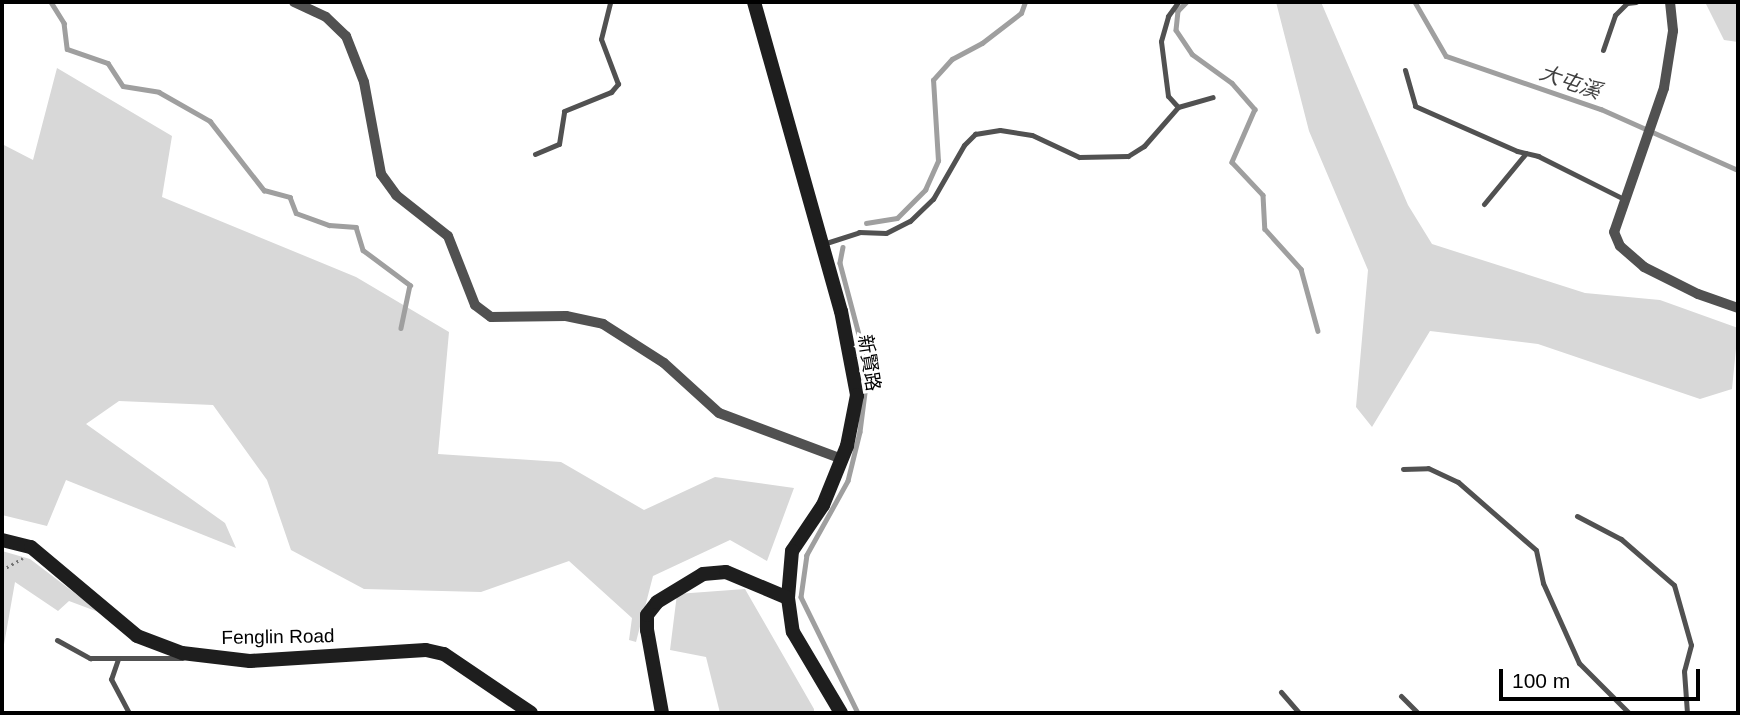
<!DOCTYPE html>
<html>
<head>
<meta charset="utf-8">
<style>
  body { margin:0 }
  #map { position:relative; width:1740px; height:715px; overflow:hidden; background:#fff; font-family:Helvetica,"Noto Sans TC",sans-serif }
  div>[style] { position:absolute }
  .green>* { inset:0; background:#d8d8d8 }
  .stream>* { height:4.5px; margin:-2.25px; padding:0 2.25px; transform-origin:2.25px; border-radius:2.25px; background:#9f9f9f }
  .path>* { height:2.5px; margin-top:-1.25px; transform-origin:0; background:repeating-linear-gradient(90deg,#737373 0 2px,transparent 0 5.5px) }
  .lane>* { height:5px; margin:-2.5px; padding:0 2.5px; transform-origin:2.5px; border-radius:2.5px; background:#515151 }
  .street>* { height:10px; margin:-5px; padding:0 5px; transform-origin:5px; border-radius:5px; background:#515151 }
  .secondary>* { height:14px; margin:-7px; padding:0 7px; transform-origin:7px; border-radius:7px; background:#1e1e1e }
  span { translate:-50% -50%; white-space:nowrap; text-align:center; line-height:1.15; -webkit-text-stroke:6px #fff; paint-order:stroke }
  .street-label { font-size:19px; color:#000 }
  .water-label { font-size:21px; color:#404040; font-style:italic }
  .frame { position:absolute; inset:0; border:4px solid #000; pointer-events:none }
  .scale { position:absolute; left:1499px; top:669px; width:201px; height:32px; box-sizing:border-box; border:4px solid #000; border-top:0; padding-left:9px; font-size:21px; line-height:24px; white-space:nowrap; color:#000; -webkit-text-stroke:5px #fff; paint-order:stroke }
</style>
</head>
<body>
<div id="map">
  <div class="green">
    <i style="clip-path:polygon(1276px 2px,1321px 2px,1408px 205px,1432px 244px,1585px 293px,1660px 300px,1738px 328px,1732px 389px,1700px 399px,1538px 344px,1430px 331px,1372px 427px,1356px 407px,1368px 270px,1309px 131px)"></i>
    <i style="clip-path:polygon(1705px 2px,1738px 2px,1738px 42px,1724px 40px)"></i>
    <i style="clip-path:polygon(57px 68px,172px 136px,162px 197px,356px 277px,449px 332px,438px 454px,561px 462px,644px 510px,715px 477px,794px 488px,767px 561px,730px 540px,653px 576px,636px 642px,629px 640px,632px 618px,569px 561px,481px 592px,364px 589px,291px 550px,267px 480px,213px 405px,119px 401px,86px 424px,225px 523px,236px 548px,66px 480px,47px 526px,2px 515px,2px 144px,33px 160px)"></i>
    <i style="clip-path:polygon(2px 551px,30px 559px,101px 613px,69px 601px,58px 611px,15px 582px,2px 656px)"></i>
    <i style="clip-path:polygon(745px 589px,814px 709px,814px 713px,720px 713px,706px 657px,670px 650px,677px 594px)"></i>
  </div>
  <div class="stream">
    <i style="left:51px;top:2px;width:25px;rotate:58deg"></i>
    <i style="left:64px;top:23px;width:26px;rotate:83deg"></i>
    <i style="left:67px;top:49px;width:43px;rotate:18.9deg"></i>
    <i style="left:108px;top:63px;width:27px;rotate:57deg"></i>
    <i style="left:123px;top:86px;width:36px;rotate:9deg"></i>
    <i style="left:159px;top:92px;width:59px;rotate:29.6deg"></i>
    <i style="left:210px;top:121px;width:88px;rotate:52deg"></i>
    <i style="left:264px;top:190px;width:27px;rotate:15deg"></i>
    <i style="left:290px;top:197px;width:17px;rotate:69deg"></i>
    <i style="left:296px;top:213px;width:35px;rotate:20deg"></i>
    <i style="left:329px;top:225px;width:27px;rotate:4deg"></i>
    <i style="left:356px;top:227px;width:24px;rotate:73deg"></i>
    <i style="left:363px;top:250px;width:59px;rotate:36.7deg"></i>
    <i style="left:410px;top:285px;width:44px;rotate:101.8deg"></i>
    <i style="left:1187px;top:2px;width:13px;rotate:135deg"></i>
    <i style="left:1178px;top:11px;width:19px;rotate:96deg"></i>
    <i style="left:1176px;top:30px;width:29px;rotate:56deg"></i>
    <i style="left:1192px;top:54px;width:49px;rotate:35.9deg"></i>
    <i style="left:1232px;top:83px;width:35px;rotate:49deg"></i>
    <i style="left:1255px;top:109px;width:58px;rotate:113.5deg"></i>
    <i style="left:1232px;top:162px;width:45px;rotate:46.8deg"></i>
    <i style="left:1263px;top:195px;width:34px;rotate:87deg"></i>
    <i style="left:1265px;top:229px;width:54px;rotate:48deg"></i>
    <i style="left:1301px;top:269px;width:64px;rotate:74.7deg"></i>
    <i style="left:1415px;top:2px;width:62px;rotate:60.1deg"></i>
    <i style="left:1446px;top:56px;width:164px;rotate:18.9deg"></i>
    <i style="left:1601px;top:109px;width:150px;rotate:24deg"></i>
    <i style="left:866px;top:223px;width:31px;rotate:-9deg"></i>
    <i style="left:897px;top:218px;width:40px;rotate:-45deg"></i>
    <i style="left:925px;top:190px;width:32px;rotate:-66deg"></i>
    <i style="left:938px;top:161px;width:81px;rotate:-93.5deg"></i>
    <i style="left:933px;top:80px;width:28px;rotate:-48deg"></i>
    <i style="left:952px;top:59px;width:34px;rotate:-28deg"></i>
    <i style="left:982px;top:43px;width:49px;rotate:-37.6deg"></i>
    <i style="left:1021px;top:13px;width:12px;rotate:-70deg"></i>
    <i style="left:843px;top:247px;width:16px;rotate:101deg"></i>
    <i style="left:840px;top:263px;width:82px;rotate:75.1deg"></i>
    <i style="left:861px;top:342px;width:43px;rotate:83.4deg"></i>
    <i style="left:866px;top:385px;width:47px;rotate:97.3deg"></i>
    <i style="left:860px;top:432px;width:50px;rotate:103.8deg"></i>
    <i style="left:848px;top:481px;width:85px;rotate:119deg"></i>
    <i style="left:807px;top:555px;width:42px;rotate:98.1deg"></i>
    <i style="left:801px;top:597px;width:129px;rotate:63.8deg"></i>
  </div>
  <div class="path">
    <i style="left:2px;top:570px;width:24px;rotate:-30deg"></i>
  </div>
  <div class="lane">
    <i style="left:1603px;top:50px;width:37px;rotate:-71deg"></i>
    <i style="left:1615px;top:15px;width:17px;rotate:-45deg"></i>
    <i style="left:1627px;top:3px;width:9px;rotate:-6deg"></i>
    <i style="left:1405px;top:70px;width:37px;rotate:74deg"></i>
    <i style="left:1415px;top:106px;width:111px;rotate:23.8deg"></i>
    <i style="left:1517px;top:151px;width:22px;rotate:13deg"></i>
    <i style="left:1538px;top:156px;width:98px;rotate:26.6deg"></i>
    <i style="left:1178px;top:107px;width:15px;rotate:-132deg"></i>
    <i style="left:1168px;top:96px;width:55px;rotate:-97.3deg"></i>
    <i style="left:1161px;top:41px;width:26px;rotate:-74deg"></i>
    <i style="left:1168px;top:16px;width:17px;rotate:-54deg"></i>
    <i style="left:535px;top:154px;width:26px;rotate:-23deg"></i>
    <i style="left:559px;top:144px;width:33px;rotate:-81deg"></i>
    <i style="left:564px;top:111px;width:51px;rotate:-22deg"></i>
    <i style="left:611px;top:92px;width:11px;rotate:-49deg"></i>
    <i style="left:618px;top:84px;width:48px;rotate:-110.7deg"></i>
    <i style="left:601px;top:39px;width:38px;rotate:-76deg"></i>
    <i style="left:1484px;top:204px;width:66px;rotate:-50.5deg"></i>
    <i style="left:823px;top:244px;width:38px;rotate:-18deg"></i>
    <i style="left:859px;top:232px;width:27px;rotate:2deg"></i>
    <i style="left:886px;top:233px;width:27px;rotate:-27deg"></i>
    <i style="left:910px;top:221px;width:32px;rotate:-44deg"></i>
    <i style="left:933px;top:199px;width:62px;rotate:-60.1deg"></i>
    <i style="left:964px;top:145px;width:16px;rotate:-45deg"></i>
    <i style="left:975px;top:134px;width:25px;rotate:-9deg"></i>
    <i style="left:1000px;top:130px;width:32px;rotate:9deg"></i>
    <i style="left:1032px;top:135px;width:52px;rotate:25.1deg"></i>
    <i style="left:1079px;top:157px;width:49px;rotate:-1.2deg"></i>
    <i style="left:1128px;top:156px;width:19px;rotate:-32deg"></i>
    <i style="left:1144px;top:146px;width:52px;rotate:-48.9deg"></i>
    <i style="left:1178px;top:107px;width:36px;rotate:-16deg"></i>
    <i style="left:1403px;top:469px;width:25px;rotate:-2deg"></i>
    <i style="left:1428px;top:468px;width:33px;rotate:25deg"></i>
    <i style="left:1458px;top:482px;width:103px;rotate:41.1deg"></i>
    <i style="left:1536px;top:550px;width:34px;rotate:78deg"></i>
    <i style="left:1543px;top:583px;width:88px;rotate:65.8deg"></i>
    <i style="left:1579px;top:663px;width:71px;rotate:45deg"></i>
    <i style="left:1577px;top:516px;width:50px;rotate:27.6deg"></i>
    <i style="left:1621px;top:539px;width:70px;rotate:41deg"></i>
    <i style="left:1674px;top:585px;width:62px;rotate:74.2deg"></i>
    <i style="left:1691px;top:645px;width:27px;rotate:105deg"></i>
    <i style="left:1684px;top:671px;width:42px;rotate:85.9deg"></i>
    <i style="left:57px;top:640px;width:38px;rotate:29deg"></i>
    <i style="left:90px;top:658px;width:92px"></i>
    <i style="left:118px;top:659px;width:21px;rotate:109deg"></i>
    <i style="left:111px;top:679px;width:38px;rotate:62deg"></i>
    <i style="left:1281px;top:692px;width:28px;rotate:49deg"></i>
    <i style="left:1401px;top:696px;width:24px;rotate:45deg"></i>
  </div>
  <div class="street">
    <i style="left:294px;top:2px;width:35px;rotate:25deg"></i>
    <i style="left:326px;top:17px;width:28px;rotate:44deg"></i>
    <i style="left:346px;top:36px;width:49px;rotate:68.6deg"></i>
    <i style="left:364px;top:82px;width:94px;rotate:79.5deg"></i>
    <i style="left:381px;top:174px;width:26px;rotate:54deg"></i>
    <i style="left:396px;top:195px;width:66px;rotate:38.3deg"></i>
    <i style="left:448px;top:236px;width:74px;rotate:68.6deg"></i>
    <i style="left:475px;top:305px;width:20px;rotate:37deg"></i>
    <i style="left:491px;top:317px;width:75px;rotate:-0.8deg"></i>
    <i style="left:566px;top:316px;width:38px;rotate:12deg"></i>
    <i style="left:603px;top:324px;width:72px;rotate:32.6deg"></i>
    <i style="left:664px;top:363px;width:74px;rotate:42.3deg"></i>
    <i style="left:719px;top:413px;width:131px;rotate:20.5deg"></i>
    <i style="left:1670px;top:2px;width:29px;rotate:84deg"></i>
    <i style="left:1673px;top:31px;width:58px;rotate:99deg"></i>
    <i style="left:1664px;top:88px;width:152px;rotate:109.1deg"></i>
    <i style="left:1614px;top:232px;width:15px;rotate:67deg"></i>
    <i style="left:1620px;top:246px;width:32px;rotate:41deg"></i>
    <i style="left:1644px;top:267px;width:60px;rotate:26.6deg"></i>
    <i style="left:1698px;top:294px;width:42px;rotate:19.3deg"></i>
  </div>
  <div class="secondary">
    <i style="left:754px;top:2px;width:321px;rotate:74.3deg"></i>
    <i style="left:841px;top:311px;width:86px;rotate:79.2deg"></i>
    <i style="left:857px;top:395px;width:52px;rotate:101.1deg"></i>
    <i style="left:847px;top:446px;width:64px;rotate:112.1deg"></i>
    <i style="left:823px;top:505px;width:55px;rotate:124deg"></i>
    <i style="left:792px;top:551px;width:47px;rotate:94.9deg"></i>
    <i style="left:788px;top:598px;width:34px;rotate:82deg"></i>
    <i style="left:793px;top:632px;width:94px;rotate:59.3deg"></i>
    <i style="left:2px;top:540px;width:30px;rotate:14deg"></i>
    <i style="left:31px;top:547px;width:138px;rotate:40deg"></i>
    <i style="left:137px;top:636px;width:48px;rotate:20.7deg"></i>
    <i style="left:182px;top:653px;width:68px;rotate:6.7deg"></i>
    <i style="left:250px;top:661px;width:176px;rotate:-3.6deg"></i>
    <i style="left:426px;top:650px;width:18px;rotate:13deg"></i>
    <i style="left:444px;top:654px;width:105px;rotate:34.1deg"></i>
    <i style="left:662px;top:713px;width:84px;rotate:-100.2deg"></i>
    <i style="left:647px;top:630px;width:15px;rotate:-90deg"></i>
    <i style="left:647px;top:615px;width:16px;rotate:-52deg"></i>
    <i style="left:657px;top:602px;width:54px;rotate:-31.3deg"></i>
    <i style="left:703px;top:574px;width:23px;rotate:-5deg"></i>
    <i style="left:726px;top:572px;width:67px;rotate:22.8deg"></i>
  </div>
  <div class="street-label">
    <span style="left:869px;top:363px;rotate:81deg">新賢路</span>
    <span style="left:278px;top:637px;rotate:-1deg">Fenglin Road</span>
  </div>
  <div class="water-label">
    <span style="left:1570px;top:82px;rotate:19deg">大屯溪</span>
  </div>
  <div class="frame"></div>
  <div class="scale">100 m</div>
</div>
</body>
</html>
